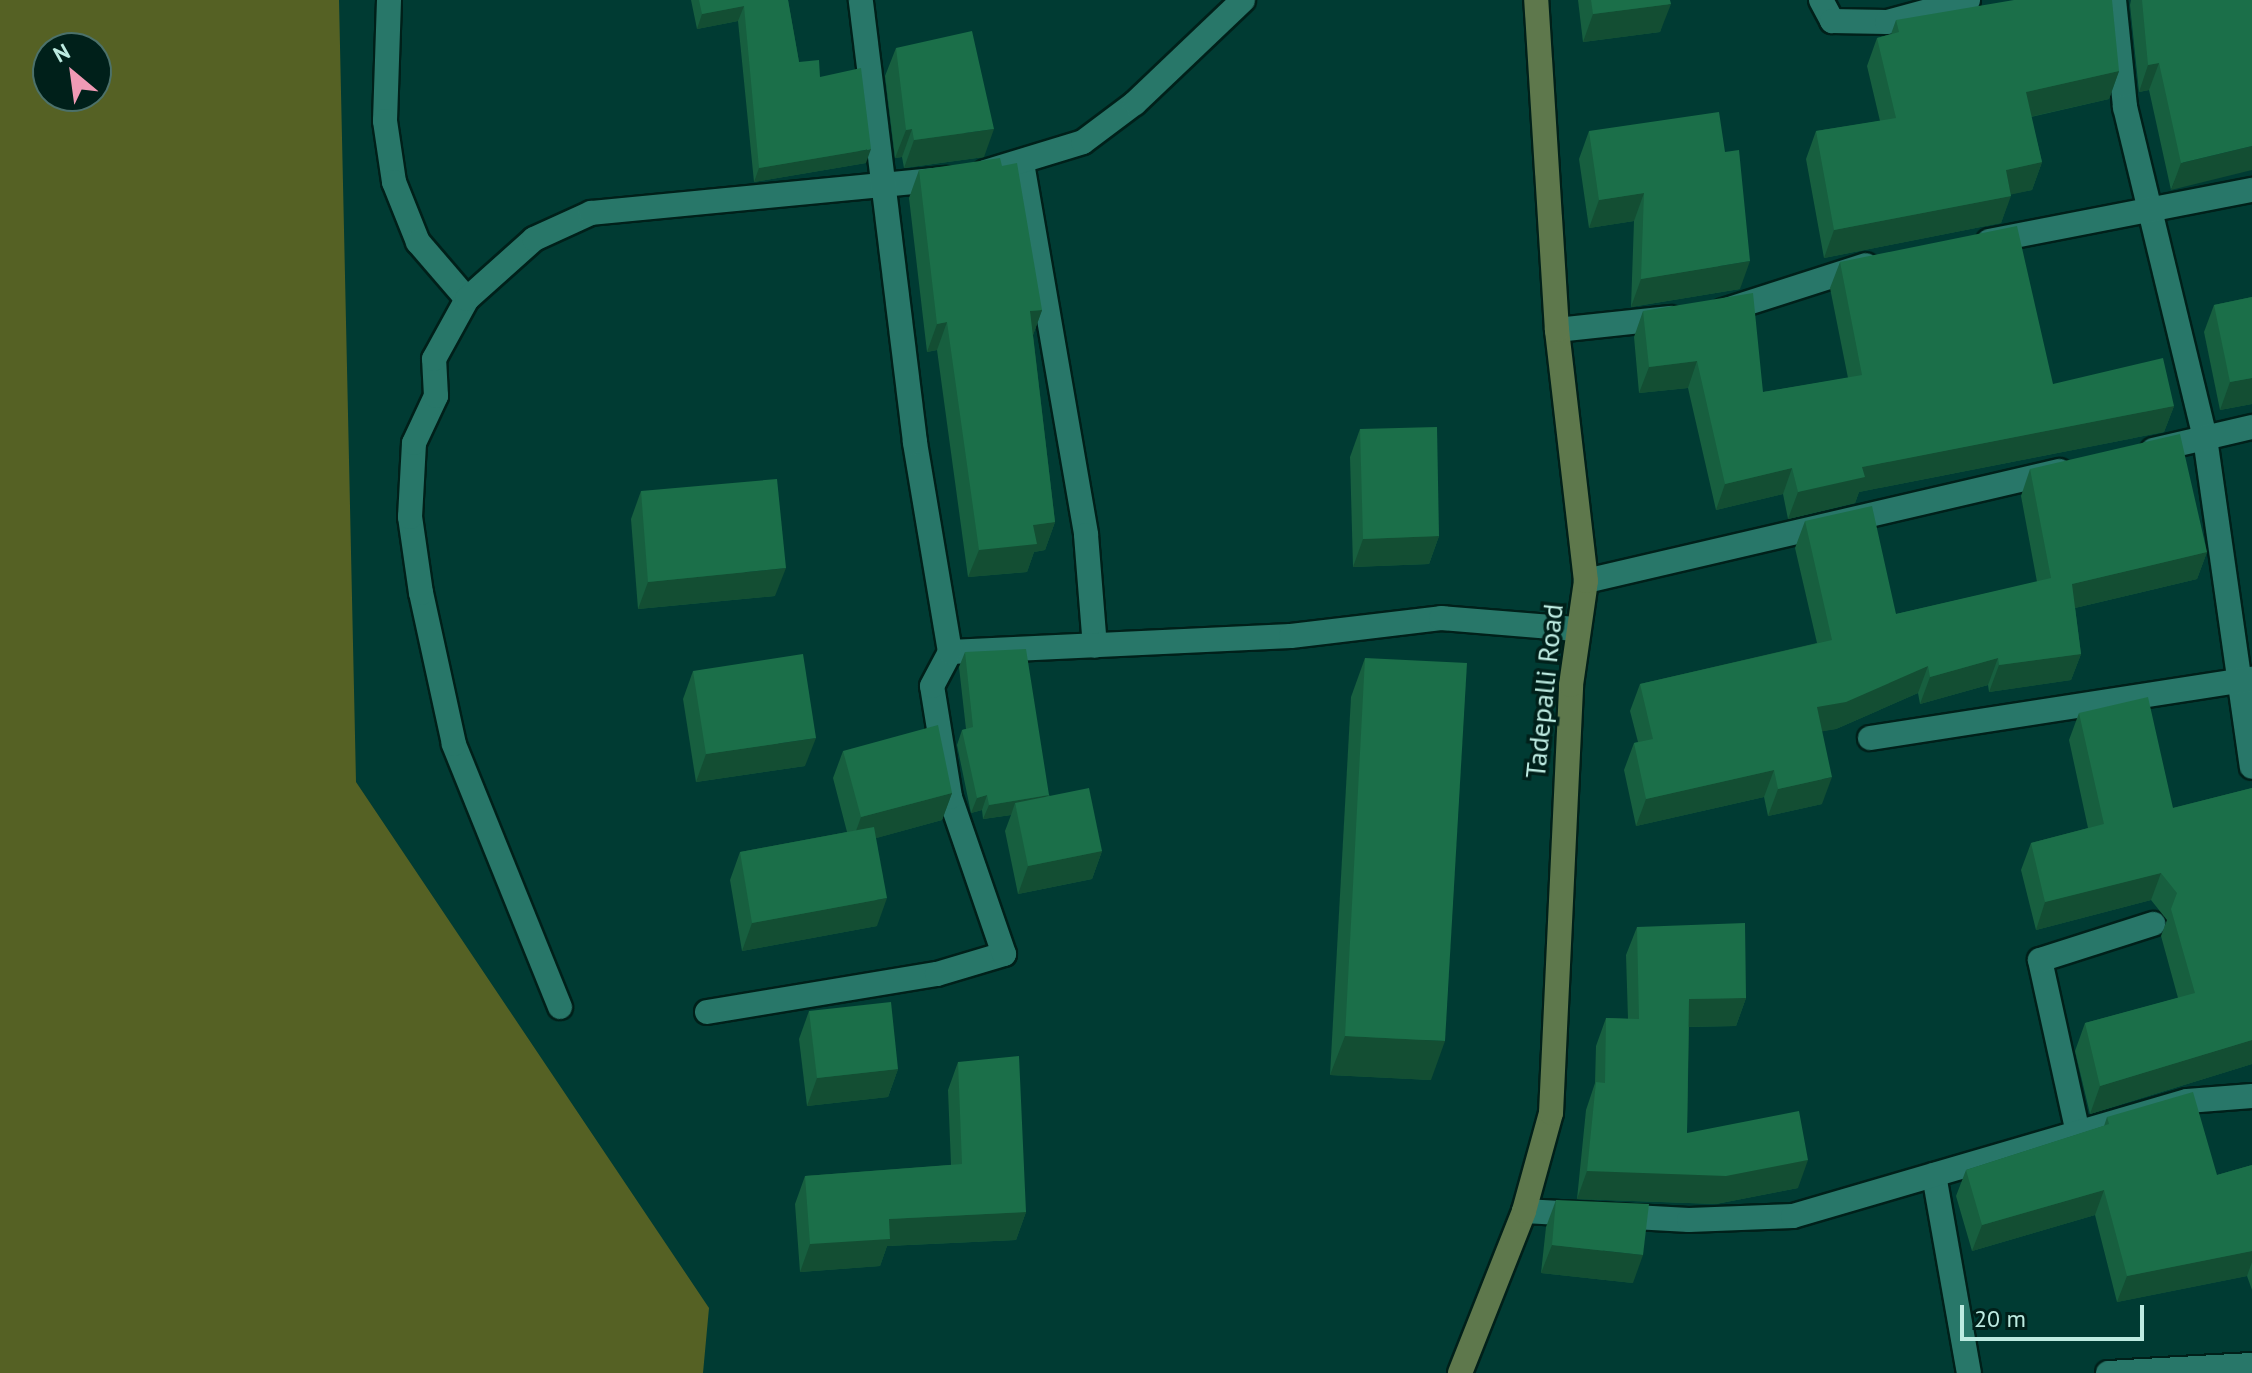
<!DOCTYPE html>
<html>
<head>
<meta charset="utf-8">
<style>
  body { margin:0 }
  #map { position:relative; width:2252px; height:1373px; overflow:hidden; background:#003b33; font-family:"PT Sans",sans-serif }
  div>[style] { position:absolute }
  .green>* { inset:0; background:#556124 }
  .roads { filter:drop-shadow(2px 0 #00201a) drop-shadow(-2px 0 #00201a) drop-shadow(0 2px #00201a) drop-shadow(0 -2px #00201a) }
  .lane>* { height:24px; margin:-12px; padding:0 12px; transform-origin:12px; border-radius:12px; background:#287769 }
  .street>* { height:24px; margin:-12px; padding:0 12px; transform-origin:12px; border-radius:12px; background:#287769 }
  .secondary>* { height:24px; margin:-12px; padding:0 12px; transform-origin:12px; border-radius:12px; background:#5e784c }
  .wall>* { inset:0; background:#175f3f }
  .shaded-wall>* { inset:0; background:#134e33 }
  .building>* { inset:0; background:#1b6f49 }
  span { translate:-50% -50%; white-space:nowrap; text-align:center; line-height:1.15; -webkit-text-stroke:7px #00201a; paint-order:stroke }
  .street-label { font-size:28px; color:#bdebe1 }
  .north { position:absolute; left:32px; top:32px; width:80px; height:80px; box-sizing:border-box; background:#00201a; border:2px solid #4c716a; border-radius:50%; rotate:331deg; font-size:22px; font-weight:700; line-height:32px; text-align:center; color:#bdebe1 }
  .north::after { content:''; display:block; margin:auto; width:28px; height:36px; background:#f09ab5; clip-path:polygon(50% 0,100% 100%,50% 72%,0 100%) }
  .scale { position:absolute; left:1960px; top:1305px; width:184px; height:36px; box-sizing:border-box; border:4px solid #bdebe1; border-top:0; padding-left:10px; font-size:24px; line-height:28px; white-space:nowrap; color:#bdebe1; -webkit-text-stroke:6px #00201a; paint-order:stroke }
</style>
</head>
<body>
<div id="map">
  <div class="green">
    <i style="clip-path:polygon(evenodd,0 0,339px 0,356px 782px,709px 1308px,703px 1373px,0 1373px,0 0,48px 48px,96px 48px,96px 96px,48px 96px,48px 48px)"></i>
  </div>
  <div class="roads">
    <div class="lane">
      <i style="left:389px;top:0;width:121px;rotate:91.9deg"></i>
      <i style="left:385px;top:121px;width:62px;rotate:81.6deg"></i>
      <i style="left:394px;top:182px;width:65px;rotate:68.2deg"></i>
      <i style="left:418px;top:242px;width:75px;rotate:49.3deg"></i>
    </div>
    <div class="street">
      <i style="left:1821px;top:0;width:24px;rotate:62deg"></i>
      <i style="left:1832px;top:21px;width:55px;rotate:1deg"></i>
      <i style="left:1887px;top:22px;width:84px;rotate:-15.2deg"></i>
      <i style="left:2114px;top:0;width:108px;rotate:84.1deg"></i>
      <i style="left:2125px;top:107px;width:341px;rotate:76.4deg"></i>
      <i style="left:2205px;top:438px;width:332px;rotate:81.9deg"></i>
      <i style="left:1022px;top:163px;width:377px;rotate:80.2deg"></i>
      <i style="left:1086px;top:535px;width:111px;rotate:85.4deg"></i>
      <i style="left:985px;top:172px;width:102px;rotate:-17deg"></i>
      <i style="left:1083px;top:142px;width:65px;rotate:-36.9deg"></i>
      <i style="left:1135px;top:103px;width:149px;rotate:-43.6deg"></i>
      <i style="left:1989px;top:241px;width:268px;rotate:-11deg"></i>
      <i style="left:1723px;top:311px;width:150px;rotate:-17.8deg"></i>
      <i style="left:1557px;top:330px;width:114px;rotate:-6.1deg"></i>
      <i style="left:2153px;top:450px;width:102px;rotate:-13.1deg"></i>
      <i style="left:1586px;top:581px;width:486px;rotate:-13.1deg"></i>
      <i style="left:950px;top:652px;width:341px;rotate:-2.7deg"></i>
      <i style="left:1291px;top:636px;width:151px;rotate:-6.8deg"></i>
      <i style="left:1441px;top:618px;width:135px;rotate:4.7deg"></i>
      <i style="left:1870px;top:738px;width:387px;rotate:-8.8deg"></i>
      <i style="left:560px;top:1007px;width:284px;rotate:-112deg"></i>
      <i style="left:454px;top:744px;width:155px;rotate:-102.3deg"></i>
      <i style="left:421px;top:593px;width:77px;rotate:-98.2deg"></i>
      <i style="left:410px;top:517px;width:74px;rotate:-86.9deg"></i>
      <i style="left:414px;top:443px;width:52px;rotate:-64.9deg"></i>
      <i style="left:436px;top:396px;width:37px;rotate:-93deg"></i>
      <i style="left:434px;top:359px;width:68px;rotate:-61.2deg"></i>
      <i style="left:467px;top:299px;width:90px;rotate:-41.8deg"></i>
      <i style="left:534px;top:239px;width:63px;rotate:-24.5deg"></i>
      <i style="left:591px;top:213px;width:356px;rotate:-5.5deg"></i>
      <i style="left:707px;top:1012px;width:233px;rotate:-9.4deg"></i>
      <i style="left:937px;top:974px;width:70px;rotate:-16.6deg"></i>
      <i style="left:1004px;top:954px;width:166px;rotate:-109deg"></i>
      <i style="left:950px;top:797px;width:112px;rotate:-99.2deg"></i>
      <i style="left:932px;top:686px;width:38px;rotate:-62deg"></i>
      <i style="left:950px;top:652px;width:213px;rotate:-99.5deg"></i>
      <i style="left:915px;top:442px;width:445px;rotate:-97deg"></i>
      <i style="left:2078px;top:1133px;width:177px;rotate:-102.4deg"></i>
      <i style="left:2040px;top:960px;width:119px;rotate:-17.7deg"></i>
      <i style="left:1934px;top:1175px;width:201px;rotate:80deg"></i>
      <i style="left:1524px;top:1211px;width:165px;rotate:3.1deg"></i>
      <i style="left:1689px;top:1220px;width:104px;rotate:-2.2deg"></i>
      <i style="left:1793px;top:1216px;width:410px;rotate:-16.3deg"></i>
      <i style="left:2187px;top:1101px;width:65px;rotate:-4.4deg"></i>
      <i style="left:2108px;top:1373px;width:144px;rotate:-3.2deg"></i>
    </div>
    <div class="secondary">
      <i style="left:1460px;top:1373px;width:174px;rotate:-68.4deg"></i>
      <i style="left:1524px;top:1211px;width:102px;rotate:-74.6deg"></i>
      <i style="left:1551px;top:1113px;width:428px;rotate:-87.3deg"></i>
      <i style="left:1571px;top:685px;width:105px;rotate:-81.8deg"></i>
      <i style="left:1586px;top:581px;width:253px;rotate:-96.6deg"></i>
      <i style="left:1557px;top:330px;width:331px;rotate:-93.6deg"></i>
    </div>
  </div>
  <div class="wall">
    <i style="clip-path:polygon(691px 0,788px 0,799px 62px,820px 77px,866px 163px,754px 182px,738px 21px,697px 29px)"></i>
    <i style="clip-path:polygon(1578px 0,1670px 0,1660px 32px,1583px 42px)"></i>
    <i style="clip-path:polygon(2131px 0,2252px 0,2171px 190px,2149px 90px,2139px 92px,2130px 5px)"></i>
    <i style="clip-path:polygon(1896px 20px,2119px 71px,2109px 99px,2031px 117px,2042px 162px,2032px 190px,2011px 194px,2001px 223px,1824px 258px,1806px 159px,1816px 131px,1880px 121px,1867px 66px,1877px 38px,1891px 34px)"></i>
    <i style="clip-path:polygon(896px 48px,984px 157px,904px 168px,902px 157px,895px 158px,885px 76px)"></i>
    <i style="clip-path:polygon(1589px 131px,1740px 289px,1631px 307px,1634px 221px,1589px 228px,1579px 159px)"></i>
    <i style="clip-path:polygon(919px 170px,1042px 310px,1033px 335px,1055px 522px,1045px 550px,1034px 552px,1027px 572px,968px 577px,937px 350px,927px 352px,909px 198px)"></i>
    <i style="clip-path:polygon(1840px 262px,2053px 384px,2174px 406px,2164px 432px,1859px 492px,1855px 503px,1788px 519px,1783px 494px,1716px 510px,1688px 388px,1639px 393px,1634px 337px,1643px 311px,1763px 392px,1848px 378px,1830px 288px)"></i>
    <i style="clip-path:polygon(2252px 297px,2252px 404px,2220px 410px,2204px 332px,2214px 305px)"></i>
    <i style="clip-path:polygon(1360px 429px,1439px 536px,1429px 564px,1353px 567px,1350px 457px)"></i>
    <i style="clip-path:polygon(2030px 469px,2207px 552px,2197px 579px,2075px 608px,2081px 654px,2071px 680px,1989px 692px,1988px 685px,1920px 704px,1918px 693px,1836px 729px,1822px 731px,1822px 804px,1768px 816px,1764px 797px,1636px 826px,1624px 770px,1634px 743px,1638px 742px,1630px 711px,1640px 684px,1817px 643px,1795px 548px,1805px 521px,1896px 614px,2037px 582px,2021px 496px)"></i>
    <i style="clip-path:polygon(641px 491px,775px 596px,638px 609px,631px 519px)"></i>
    <i style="clip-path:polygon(965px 652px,1049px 795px,1102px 851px,1092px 879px,1018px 894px,1005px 831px,1011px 815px,983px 819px,982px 810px,971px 813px,957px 745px,962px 730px,966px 729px,959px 667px)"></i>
    <i style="clip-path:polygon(1365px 658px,1431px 1080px,1330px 1075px,1351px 697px)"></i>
    <i style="clip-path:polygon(693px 671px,805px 766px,696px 782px,683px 699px)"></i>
    <i style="clip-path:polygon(2079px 713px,2173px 808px,2252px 788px,2252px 1064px,2090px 1114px,2075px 1051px,2085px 1023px,2178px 998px,2161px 936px,2167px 920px,2151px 900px,2036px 930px,2021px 870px,2031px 843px,2088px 828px,2069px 740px)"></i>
    <i style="clip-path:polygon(843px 751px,952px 793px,942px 820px,876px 838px,877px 926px,742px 951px,730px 880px,740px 852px,847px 832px,833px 778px)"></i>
    <i style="clip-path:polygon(1637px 927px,1746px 998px,1736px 1026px,1689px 1027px,1687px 1133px,1798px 1188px,1716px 1204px,1577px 1199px,1586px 1110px,1595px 1083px,1596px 1046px,1606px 1018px,1628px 1019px,1626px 955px)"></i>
    <i style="clip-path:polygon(809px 1011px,898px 1069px,888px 1097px,807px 1106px,799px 1039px)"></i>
    <i style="clip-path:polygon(958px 1062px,1026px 1212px,1016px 1240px,887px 1246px,880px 1266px,800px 1272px,795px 1204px,805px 1176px,951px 1165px,948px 1090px)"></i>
    <i style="clip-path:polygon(2107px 1117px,2217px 1175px,2252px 1165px,2252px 1290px,2247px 1276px,2117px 1302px,2095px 1215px,1972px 1251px,1956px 1196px,1966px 1170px,2104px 1126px)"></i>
    <i style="clip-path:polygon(1556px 1200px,1633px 1283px,1541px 1273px,1546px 1227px)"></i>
  </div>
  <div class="shaded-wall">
    <i style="clip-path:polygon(1671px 4px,1660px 32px,1583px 42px,1593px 14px)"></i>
    <i style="clip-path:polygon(744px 6px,738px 21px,697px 29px,702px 14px)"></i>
    <i style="clip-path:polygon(2159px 63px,2149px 90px,2139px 92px,2148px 65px)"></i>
    <i style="clip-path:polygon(2119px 71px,2109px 99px,2016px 120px,2026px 92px)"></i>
    <i style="clip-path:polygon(912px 129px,902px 157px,895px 158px,906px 130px)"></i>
    <i style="clip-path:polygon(994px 129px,984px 157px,904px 168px,914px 140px)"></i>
    <i style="clip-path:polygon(2252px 146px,2252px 170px,2171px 190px,2181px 163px)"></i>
    <i style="clip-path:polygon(871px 149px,866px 163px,754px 182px,759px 168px)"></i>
    <i style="clip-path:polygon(2042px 162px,2032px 190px,1995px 198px,2006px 170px)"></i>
    <i style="clip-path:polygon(1644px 193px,1634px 221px,1589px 228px,1599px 200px)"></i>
    <i style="clip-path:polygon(2011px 196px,2001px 223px,1824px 258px,1834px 230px)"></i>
    <i style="clip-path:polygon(1750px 261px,1740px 289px,1631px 307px,1641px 279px)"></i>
    <i style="clip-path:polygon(1042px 310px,1032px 338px,1030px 311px)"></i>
    <i style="clip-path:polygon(947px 322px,937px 350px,927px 352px,937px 324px)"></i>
    <i style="clip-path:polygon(1697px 361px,1688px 388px,1639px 393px,1649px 367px)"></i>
    <i style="clip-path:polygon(2252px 378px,2252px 404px,2220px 410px,2230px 382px)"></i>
    <i style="clip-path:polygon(2174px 406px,2164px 432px,1859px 492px,1855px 503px,1788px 519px,1798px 492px,1862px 467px)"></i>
    <i style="clip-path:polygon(1792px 468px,1783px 494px,1716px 510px,1725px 484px)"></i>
    <i style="clip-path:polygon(1055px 522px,1045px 550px,1034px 552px,1027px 572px,968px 577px,979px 550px,1033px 525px)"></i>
    <i style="clip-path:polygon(1439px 536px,1429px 564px,1353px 567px,1363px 539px)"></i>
    <i style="clip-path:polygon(2207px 552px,2197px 579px,2062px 611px,2072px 584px)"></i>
    <i style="clip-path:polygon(786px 568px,775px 596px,638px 609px,648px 582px)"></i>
    <i style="clip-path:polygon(2081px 654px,2071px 680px,1989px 692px,1999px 665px)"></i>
    <i style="clip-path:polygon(1998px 658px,1988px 685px,1920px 704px,1930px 677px)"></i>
    <i style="clip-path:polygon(1928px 666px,1918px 693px,1836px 729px,1807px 734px,1817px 707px)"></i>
    <i style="clip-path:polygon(816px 738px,805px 766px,696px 782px,706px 754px)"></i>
    <i style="clip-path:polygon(1774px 770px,1764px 797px,1636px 826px,1646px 799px)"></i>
    <i style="clip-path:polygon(1832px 777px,1822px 804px,1768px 816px,1778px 789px)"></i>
    <i style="clip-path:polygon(952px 793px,942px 820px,851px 845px,861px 817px)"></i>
    <i style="clip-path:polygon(987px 795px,982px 810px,971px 813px,977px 798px)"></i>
    <i style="clip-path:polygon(1049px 795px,1018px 814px,1015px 803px,1011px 815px,983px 819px,989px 805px)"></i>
    <i style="clip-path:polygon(1102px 851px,1092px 879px,1018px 894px,1028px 866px)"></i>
    <i style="clip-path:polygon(2161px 873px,2151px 900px,2036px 930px,2045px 902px)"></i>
    <i style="clip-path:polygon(887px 898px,877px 926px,742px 951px,752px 923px)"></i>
    <i style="clip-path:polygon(1746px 998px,1736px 1026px,1679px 1027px,1689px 999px)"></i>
    <i style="clip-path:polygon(1345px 1036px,1445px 1041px,1431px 1080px,1330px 1075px)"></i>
    <i style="clip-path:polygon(2252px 1040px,2252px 1064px,2090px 1114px,2100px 1086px)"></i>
    <i style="clip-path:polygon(898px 1069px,888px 1097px,807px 1106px,817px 1078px)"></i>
    <i style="clip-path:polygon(1808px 1160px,1798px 1188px,1716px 1204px,1577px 1199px,1587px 1171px)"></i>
    <i style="clip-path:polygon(2104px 1190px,2095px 1215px,1972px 1251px,1982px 1225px)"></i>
    <i style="clip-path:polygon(1026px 1212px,1016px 1240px,887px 1246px,880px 1266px,800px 1272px,810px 1244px,889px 1219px)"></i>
    <i style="clip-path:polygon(1552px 1245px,1643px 1255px,1633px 1283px,1541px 1273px)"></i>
    <i style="clip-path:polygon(2252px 1251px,2252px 1262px,2247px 1276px,2117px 1302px,2127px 1276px)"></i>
  </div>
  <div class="building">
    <i style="clip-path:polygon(699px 0,788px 0,799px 62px,819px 60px,820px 77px,861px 68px,871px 149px,759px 168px,744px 6px,702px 14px)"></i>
    <i style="clip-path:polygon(1591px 0,1670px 0,1671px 4px,1593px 14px)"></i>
    <i style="clip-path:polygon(2014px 0,2112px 0,2119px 71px,2026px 92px,2042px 162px,2006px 170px,2011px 196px,1834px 230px,1816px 131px,1896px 118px,1877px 38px,1899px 32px,1896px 20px)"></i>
    <i style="clip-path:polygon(2142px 0,2252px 0,2252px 146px,2181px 163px,2159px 63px,2148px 65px)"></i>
    <i style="clip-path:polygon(972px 31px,994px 129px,914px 140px,912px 129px,906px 130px,896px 48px)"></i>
    <i style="clip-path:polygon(1719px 112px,1725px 152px,1739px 150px,1750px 261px,1641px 279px,1644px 193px,1599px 200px,1589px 131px)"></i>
    <i style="clip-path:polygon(1000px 158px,1002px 166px,1017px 163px,1042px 310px,1030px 311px,1055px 522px,1033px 525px,1037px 544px,979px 550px,947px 322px,937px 324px,919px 170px)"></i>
    <i style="clip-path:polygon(2017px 226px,2053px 384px,2163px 358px,2174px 406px,1862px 467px,1865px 477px,1798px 492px,1792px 468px,1725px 484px,1697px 361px,1649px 367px,1643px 311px,1753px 293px,1763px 392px,1862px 375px,1840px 262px)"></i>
    <i style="clip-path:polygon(2252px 297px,2252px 378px,2230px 382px,2214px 305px)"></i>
    <i style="clip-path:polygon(1437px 427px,1439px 536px,1363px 539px,1360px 429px)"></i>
    <i style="clip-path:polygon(2180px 434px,2207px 552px,2072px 584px,2081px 654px,1999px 665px,1998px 658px,1930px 677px,1928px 666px,1846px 702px,1817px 707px,1832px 777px,1778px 789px,1774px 770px,1646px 799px,1634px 743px,1653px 739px,1640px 684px,1832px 640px,1805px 521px,1872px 506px,1896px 614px,2051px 578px,2030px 469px)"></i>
    <i style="clip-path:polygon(777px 479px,786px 568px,648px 582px,641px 491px)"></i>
    <i style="clip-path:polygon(1026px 649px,1049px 795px,989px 805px,987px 795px,977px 798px,962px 730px,973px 727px,965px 652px)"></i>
    <i style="clip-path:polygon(803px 654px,816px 738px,706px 754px,693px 671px)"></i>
    <i style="clip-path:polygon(1365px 658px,1467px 663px,1445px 1041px,1345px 1036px)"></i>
    <i style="clip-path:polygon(2148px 697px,2173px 808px,2252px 788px,2252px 1040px,2100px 1086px,2085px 1023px,2195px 993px,2171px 909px,2177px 893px,2161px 873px,2045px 902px,2031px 843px,2104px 824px,2079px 713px)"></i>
    <i style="clip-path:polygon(938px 725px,952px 793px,861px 817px,843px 751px)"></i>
    <i style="clip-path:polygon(1089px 788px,1102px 851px,1028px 866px,1015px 803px)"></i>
    <i style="clip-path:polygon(874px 827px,887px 898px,752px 923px,740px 852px)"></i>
    <i style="clip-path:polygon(1745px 923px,1746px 998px,1689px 999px,1687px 1133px,1799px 1111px,1808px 1160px,1726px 1176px,1587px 1171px,1596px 1082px,1605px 1083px,1606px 1018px,1639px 1019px,1637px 927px)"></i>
    <i style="clip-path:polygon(891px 1002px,898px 1069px,817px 1078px,809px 1011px)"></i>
    <i style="clip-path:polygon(1019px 1056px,1026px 1212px,889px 1219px,890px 1239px,810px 1244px,805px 1176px,962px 1164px,958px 1062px)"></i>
    <i style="clip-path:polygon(2193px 1092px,2217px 1175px,2252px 1165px,2252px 1251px,2127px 1276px,2104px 1190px,1982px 1225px,1966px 1170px,2109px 1124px,2107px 1117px)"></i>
    <i style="clip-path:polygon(1556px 1200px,1649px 1204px,1643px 1255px,1552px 1245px)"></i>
  </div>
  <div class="street-label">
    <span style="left:1544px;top:691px;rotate:-84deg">Tadepalli Road</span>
  </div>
  <div class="north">N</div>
  <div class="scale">20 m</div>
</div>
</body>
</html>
